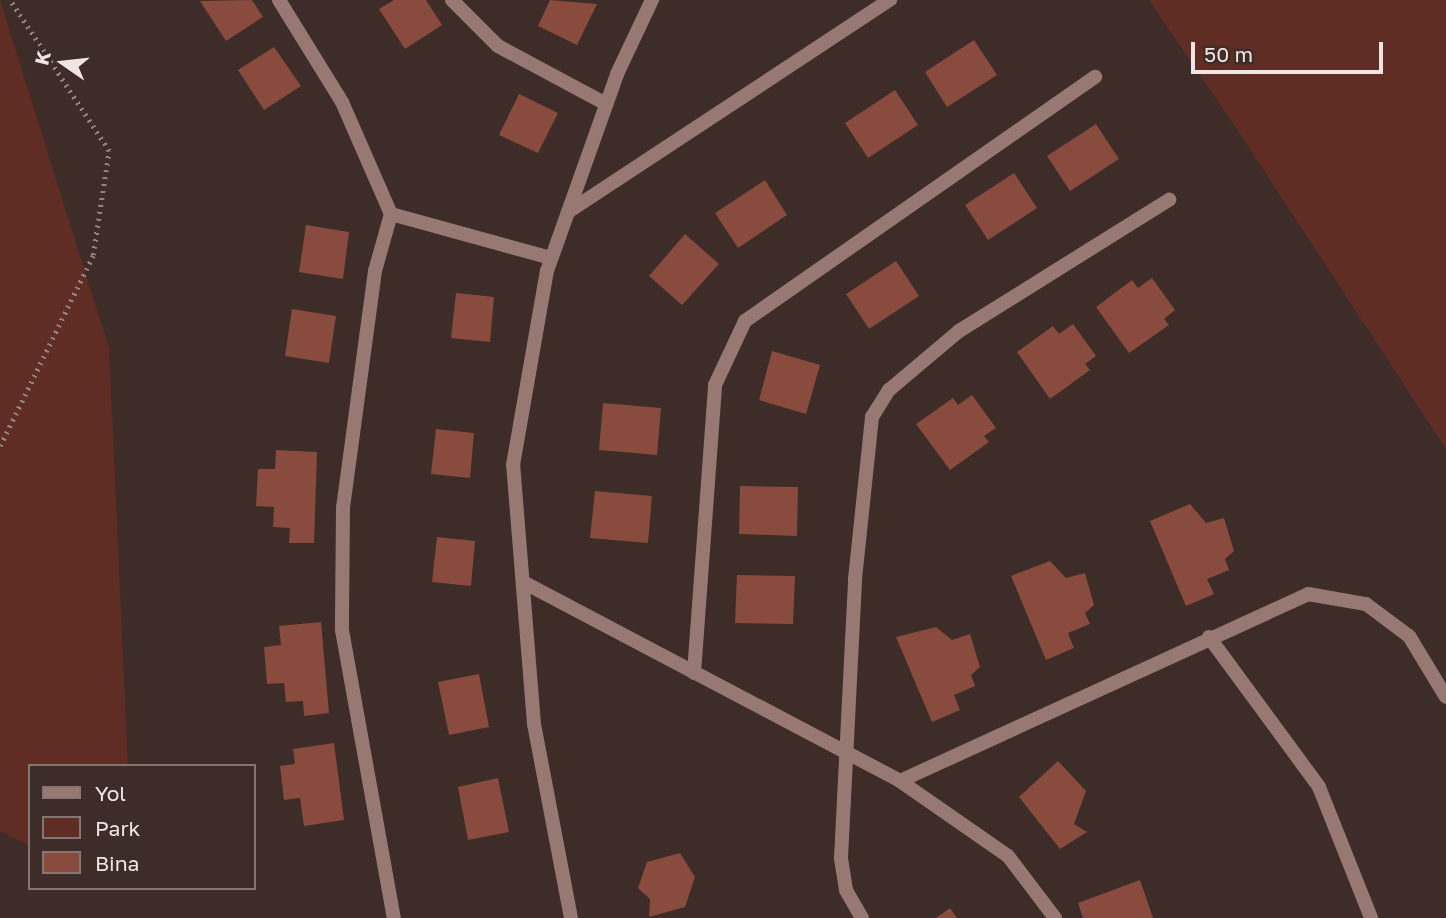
<!DOCTYPE html>
<html>
<head>
<meta charset="utf-8">
<style>
  body { margin:0 }
  #map { position:relative; width:1446px; height:918px; overflow:hidden; background:#3d2c28; font-family:"Golos Text",sans-serif }
  div>[style] { position:absolute }
  .green>* { inset:0; background:#5f2d23 }
  .building>* { inset:0; background:#894b3e }
  .path>* { height:4.5px; margin-top:-2.25px; transform-origin:0; background:repeating-linear-gradient(90deg,#938481 0 2px,transparent 0 7px) }
  .minor>* { height:14px; margin:-7px; padding:0 7px; transform-origin:7px; border-radius:7px; background:#977872 }
  span { translate:-50% -50%; white-space:nowrap; text-align:center; line-height:1.15; -webkit-text-stroke:5px #3d2c28; paint-order:stroke }
  .legend { position:absolute; left:28px; top:764px; width:228px; height:126px; box-sizing:border-box; background:#3d2c28; border:2px solid #857673; margin:0; padding:9px 12px; list-style:none; font-size:21px; color:#f1e5e3 }
  .legend li { display:flex; align-items:center; gap:14px; height:35px }
  .legend b { width:35px; border:2px solid #857673 }
  .north { position:absolute; left:28px; top:28px; width:70px; height:70px; -webkit-text-stroke:5px #3d2c28; paint-order:stroke; rotate:284deg; font-size:19px; font-weight:700; line-height:28px; text-align:center; color:#f1e5e3 }
  .north::after { content:''; display:block; margin:auto; width:24px; height:32px; background:#f1e5e3; clip-path:polygon(50% 0,100% 100%,50% 72%,0 100%) }
  .scale { position:absolute; left:1191px; top:42px; width:192px; height:32px; box-sizing:border-box; border:4px solid #f1e5e3; border-top:0; padding-left:9px; font-size:21px; line-height:24px; white-space:nowrap; color:#f1e5e3; -webkit-text-stroke:5px #3d2c28; paint-order:stroke }
</style>
</head>
<body>
<div id="map">
  <div class="green">
    <i style="clip-path:polygon(0 0,109px 348px,128px 766px,30px 766px,30px 846px,0 831px)"></i>
    <i style="clip-path:polygon(1149px 0,1446px 0,1446px 449px,1238px 131px)"></i>
  </div>
  <div class="building">
    <i style="clip-path:polygon(252px 0,263px 17px,226px 41px,200px 1px)"></i>
    <i style="clip-path:polygon(394px 0,426px 0,442px 25px,405px 49px,379px 9px)"></i>
    <i style="clip-path:polygon(550px 0,597px 4px,577px 45px,538px 26px)"></i>
    <i style="clip-path:polygon(974px 40px,997px 75px,947px 107px,925px 72px)"></i>
    <i style="clip-path:polygon(274px 47px,301px 86px,264px 110px,238px 70px)"></i>
    <i style="clip-path:polygon(895px 90px,918px 125px,868px 158px,845px 123px)"></i>
    <i style="clip-path:polygon(519px 94px,558px 113px,538px 153px,499px 135px)"></i>
    <i style="clip-path:polygon(1096px 124px,1119px 159px,1070px 191px,1047px 156px)"></i>
    <i style="clip-path:polygon(1014px 173px,1037px 208px,988px 240px,965px 205px)"></i>
    <i style="clip-path:polygon(765px 180px,787px 215px,738px 248px,715px 213px)"></i>
    <i style="clip-path:polygon(306px 225px,349px 232px,343px 279px,299px 272px)"></i>
    <i style="clip-path:polygon(685px 234px,719px 264px,682px 305px,649px 276px)"></i>
    <i style="clip-path:polygon(896px 261px,919px 296px,869px 329px,846px 294px)"></i>
    <i style="clip-path:polygon(1152px 278px,1175px 310px,1164px 319px,1169px 325px,1129px 353px,1096px 307px,1132px 280px,1138px 288px)"></i>
    <i style="clip-path:polygon(456px 293px,494px 297px,490px 342px,451px 338px)"></i>
    <i style="clip-path:polygon(292px 309px,336px 316px,329px 363px,285px 356px)"></i>
    <i style="clip-path:polygon(1073px 324px,1096px 356px,1085px 364px,1090px 370px,1050px 399px,1017px 352px,1053px 326px,1059px 334px)"></i>
    <i style="clip-path:polygon(772px 351px,820px 365px,806px 414px,759px 400px)"></i>
    <i style="clip-path:polygon(972px 395px,996px 428px,984px 436px,989px 442px,950px 470px,916px 424px,953px 398px,958px 405px)"></i>
    <i style="clip-path:polygon(603px 403px,661px 408px,657px 455px,599px 450px)"></i>
    <i style="clip-path:polygon(436px 429px,474px 433px,470px 478px,431px 474px)"></i>
    <i style="clip-path:polygon(276px 450px,317px 452px,314px 543px,289px 543px,290px 528px,273px 527px,274px 507px,256px 506px,258px 469px,275px 469px)"></i>
    <i style="clip-path:polygon(740px 486px,798px 487px,797px 536px,739px 534px)"></i>
    <i style="clip-path:polygon(595px 491px,652px 496px,648px 543px,590px 538px)"></i>
    <i style="clip-path:polygon(1190px 504px,1206px 523px,1224px 518px,1234px 551px,1225px 559px,1229px 570px,1207px 579px,1214px 594px,1186px 606px,1150px 521px)"></i>
    <i style="clip-path:polygon(437px 537px,475px 541px,471px 586px,432px 582px)"></i>
    <i style="clip-path:polygon(1050px 561px,1066px 578px,1085px 573px,1094px 605px,1085px 613px,1090px 624px,1068px 633px,1074px 648px,1046px 660px,1011px 576px)"></i>
    <i style="clip-path:polygon(737px 575px,795px 576px,793px 624px,735px 623px)"></i>
    <i style="clip-path:polygon(321px 622px,329px 713px,304px 716px,303px 701px,286px 702px,284px 683px,267px 684px,264px 647px,281px 645px,279px 626px)"></i>
    <i style="clip-path:polygon(936px 627px,952px 640px,970px 634px,980px 667px,971px 675px,975px 686px,954px 695px,960px 710px,932px 722px,896px 637px)"></i>
    <i style="clip-path:polygon(479px 674px,489px 727px,449px 735px,438px 682px)"></i>
    <i style="clip-path:polygon(334px 743px,344px 820px,304px 826px,300px 798px,284px 800px,280px 766px,295px 764px,293px 749px)"></i>
    <i style="clip-path:polygon(1058px 761px,1086px 791px,1074px 824px,1087px 832px,1060px 849px,1019px 797px)"></i>
    <i style="clip-path:polygon(498px 778px,509px 832px,468px 840px,458px 787px)"></i>
    <i style="clip-path:polygon(680px 853px,695px 877px,685px 907px,649px 917px,650px 899px,638px 888px,647px 862px)"></i>
    <i style="clip-path:polygon(1140px 880px,1153px 918px,1083px 918px,1078px 903px)"></i>
    <i style="clip-path:polygon(950px 908px,957px 918px,936px 918px)"></i>
  </div>
  <div class="path">
    <i style="left:0;top:446px;width:212px;rotate:-64deg"></i>
    <i style="left:93px;top:255px;width:105px;rotate:-81.3deg"></i>
    <i style="left:109px;top:151px;width:181px;rotate:-123.3deg"></i>
  </div>
  <div class="minor">
    <i style="left:279px;top:0;width:120px;rotate:58.3deg"></i>
    <i style="left:342px;top:102px;width:122px;rotate:66.4deg"></i>
    <i style="left:391px;top:214px;width:166px;rotate:15.4deg"></i>
    <i style="left:452px;top:0;width:65px;rotate:45deg"></i>
    <i style="left:498px;top:46px;width:123px;rotate:28.2deg"></i>
    <i style="left:568px;top:212px;width:386px;rotate:-33.4deg"></i>
    <i style="left:391px;top:214px;width:59px;rotate:105.7deg"></i>
    <i style="left:375px;top:271px;width:238px;rotate:97.7deg"></i>
    <i style="left:343px;top:507px;width:123px;rotate:90.5deg"></i>
    <i style="left:342px;top:630px;width:293px;rotate:79.8deg"></i>
    <i style="left:523px;top:582px;width:426px;rotate:27.8deg"></i>
    <i style="left:900px;top:781px;width:131px;rotate:34.8deg"></i>
    <i style="left:1008px;top:856px;width:78px;rotate:52.8deg"></i>
    <i style="left:1209px;top:637px;width:186px;rotate:53.7deg"></i>
    <i style="left:1319px;top:787px;width:141px;rotate:68.3deg"></i>
    <i style="left:694px;top:673px;width:289px;rotate:-85.8deg"></i>
    <i style="left:715px;top:385px;width:71px;rotate:-64.9deg"></i>
    <i style="left:745px;top:321px;width:427px;rotate:-34.9deg"></i>
    <i style="left:900px;top:781px;width:449px;rotate:-24.6deg"></i>
    <i style="left:1308px;top:594px;width:59px;rotate:9.8deg"></i>
    <i style="left:1366px;top:604px;width:54px;rotate:36.7deg"></i>
    <i style="left:1409px;top:636px;width:71px;rotate:58.8deg"></i>
    <i style="left:571px;top:918px;width:197px;rotate:-100.8deg"></i>
    <i style="left:534px;top:724px;width:260px;rotate:-94.6deg"></i>
    <i style="left:513px;top:465px;width:197px;rotate:-80.1deg"></i>
    <i style="left:547px;top:271px;width:209px;rotate:-70.4deg"></i>
    <i style="left:617px;top:74px;width:82px;rotate:-64.7deg"></i>
    <i style="left:862px;top:918px;width:32px;rotate:-120deg"></i>
    <i style="left:846px;top:890px;width:32px;rotate:-99deg"></i>
    <i style="left:841px;top:858px;width:279px;rotate:-87.1deg"></i>
    <i style="left:855px;top:579px;width:163px;rotate:-84deg"></i>
    <i style="left:872px;top:417px;width:32px;rotate:-58deg"></i>
    <i style="left:889px;top:390px;width:92px;rotate:-40.1deg"></i>
    <i style="left:959px;top:331px;width:248px;rotate:-32deg"></i>
  </div>
  <ul class="legend">
  <li><b style="height:9px;background:#977872"></b>Yol</li>
  <li><b style="height:19px;background:#5f2d23"></b>Park</li>
  <li><b style="height:19px;background:#894b3e"></b>Bina</li>
  </ul>
  <div class="north">K</div>
  <div class="scale">50 m</div>
</div>
</body>
</html>
